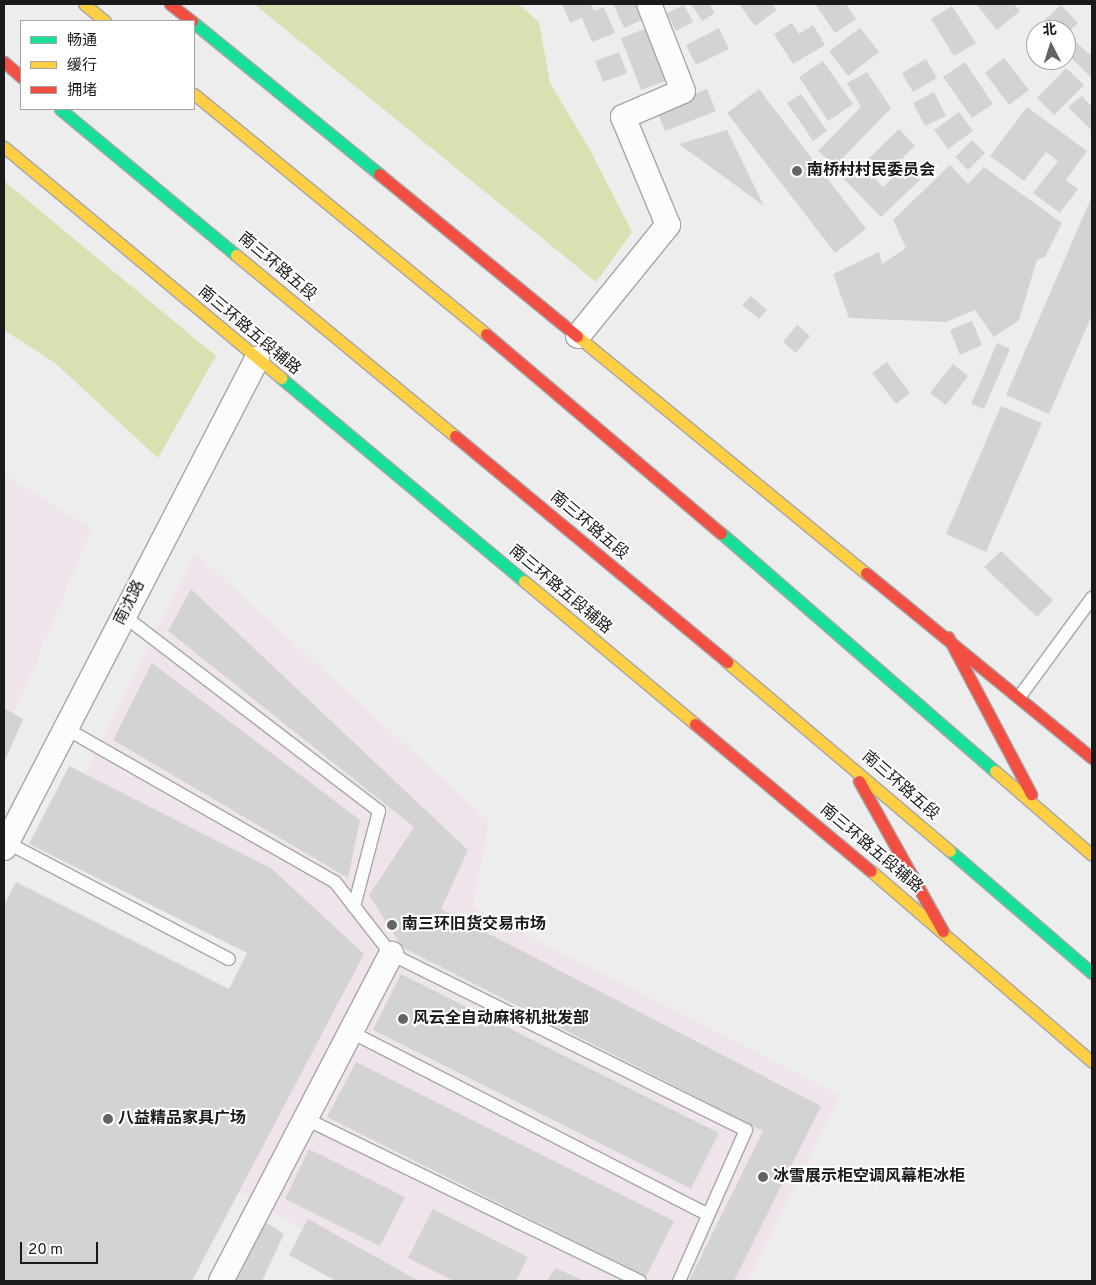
<!DOCTYPE html>
<html>
<head>
<meta charset="utf-8">
<style>
  body { margin:0 }
  #map { position:relative; width:1096px; height:1285px; overflow:hidden; background:#ededee; font-family:Overpass,"Noto Sans SC",sans-serif }
  div>[style] { position:absolute }
  .commercial>* { inset:0; background:#efe4ec }
  .green>* { inset:0; background:#dbe0b2 }
  .building>* { inset:0; background:#d4d3d4 }
  .roads { filter:drop-shadow(1px 0 #a6a6a7) drop-shadow(-1px 0 #a6a6a7) drop-shadow(0 1px #a6a6a7) drop-shadow(0 -1px #a6a6a7) }
  .lane>* { height:12px; margin:-6px; padding:0 6px; transform-origin:6px; border-radius:6px; background:#fcfcfc }
  .street>* { height:24px; margin:-12px; padding:0 12px; transform-origin:12px; border-radius:12px; background:#fcfcfc }
  .fast>* { height:11px; margin:-5.5px; padding:0 5.5px; transform-origin:5.5px; border-radius:5.5px; background:#16e098 }
  .slow>* { height:11px; margin:-5.5px; padding:0 5.5px; transform-origin:5.5px; border-radius:5.5px; background:#ffcf43 }
  .jam>* { height:11px; margin:-5.5px; padding:0 5.5px; transform-origin:5.5px; border-radius:5.5px; background:#f24e42 }
  .dots>* { width:14px; height:14px; translate:-50% -50%; box-sizing:border-box; border:2px solid #fff; border-radius:50% }
  span { translate:-50% -50%; white-space:nowrap; text-align:center; line-height:1.15; -webkit-text-stroke:4px #fff; paint-order:stroke }
  .poi-label { font-size:16px; color:#1a1a1a; font-weight:700 }
  .left { translate:0 -50%; text-align:left }
  .street-label { font-size:16px; color:#1a1a1a }
  .frame { position:absolute; inset:0; border:5px solid #1a1a1a; pointer-events:none }
  .legend { position:absolute; left:20px; top:20px; width:175px; height:90px; box-sizing:border-box; background:#fff; border:1px solid #a3a3a3; margin:0; padding:6px 9px; list-style:none; font-size:15px; color:#1a1a1a }
  .legend li { display:flex; align-items:center; gap:10px; height:25px }
  .legend b { width:25px; border:1px solid #a3a3a3 }
  .north { position:absolute; left:1026px; top:20px; width:50px; height:50px; box-sizing:border-box; background:#fff; border:1px solid #a3a3a3; border-radius:50%; rotate:355deg; font-size:14px; font-weight:700; line-height:20px; text-align:center; color:#1a1a1a }
  .north::after { content:''; display:block; margin:auto; width:18px; height:22px; background:#646464; clip-path:polygon(50% 0,100% 100%,50% 72%,0 100%) }
  .scale { position:absolute; left:20px; top:1242px; width:78px; height:22px; box-sizing:border-box; border:2px solid #1a1a1a; border-top:0; padding-left:6px; font-size:15px; line-height:18px; white-space:nowrap; color:#1a1a1a; -webkit-text-stroke:4px #fff; paint-order:stroke }
</style>
</head>
<body>
<div id="map">
  <div class="commercial">
    <i style="clip-path:polygon(4px 474px,92px 529px,4px 738px)"></i>
    <i style="clip-path:polygon(195px 553px,489px 821px,473px 907px,840px 1095px,748px 1281px,393px 1281px,201px 1171px,310px 944px,66px 811px)"></i>
  </div>
  <div class="green">
    <i style="clip-path:polygon(254px 4px,518px 4px,539px 22px,550px 83px,590px 150px,632px 232px,596px 282px)"></i>
    <i style="clip-path:polygon(4px 181px,216px 356px,158px 458px,55px 363px,4px 330px)"></i>
  </div>
  <div class="building">
    <i style="clip-path:polygon(562px 4px,591px 4px,594px 11px,604px 7px,615px 33px,592px 42px,582px 18px,570px 23px)"></i>
    <i style="clip-path:polygon(613px 4px,639px 4px,646px 18px,624px 28px)"></i>
    <i style="clip-path:polygon(691px 4px,709px 4px,715px 13px,702px 21px)"></i>
    <i style="clip-path:polygon(739px 4px,772px 4px,777px 10px,755px 26px)"></i>
    <i style="clip-path:polygon(815px 4px,846px 4px,856px 19px,835px 33px)"></i>
    <i style="clip-path:polygon(976px 4px,1014px 4px,1020px 11px,997px 30px)"></i>
    <i style="clip-path:polygon(684px 5px,693px 22px,676px 31px,667px 13px)"></i>
    <i style="clip-path:polygon(1061px 5px,1078px 23px,1066px 34px,1066px 30px,1042px 30px,1038px 26px)"></i>
    <i style="clip-path:polygon(952px 6px,976px 43px,954px 56px,931px 19px)"></i>
    <i style="clip-path:polygon(792px 23px,799px 34px,813px 25px,825px 45px,793px 64px,774px 34px)"></i>
    <i style="clip-path:polygon(647px 28px,668px 80px,641px 90px,621px 38px)"></i>
    <i style="clip-path:polygon(719px 28px,729px 49px,696px 65px,686px 45px)"></i>
    <i style="clip-path:polygon(860px 28px,879px 52px,848px 76px,829px 51px)"></i>
    <i style="clip-path:polygon(1076px 42px,1089px 54px,1092px 52px,1092px 78px,1066px 53px)"></i>
    <i style="clip-path:polygon(619px 52px,627px 73px,603px 82px,595px 61px)"></i>
    <i style="clip-path:polygon(1004px 58px,1029px 90px,1009px 105px,985px 73px)"></i>
    <i style="clip-path:polygon(926px 59px,937px 78px,913px 92px,902px 73px)"></i>
    <i style="clip-path:polygon(823px 61px,853px 104px,828px 121px,799px 77px)"></i>
    <i style="clip-path:polygon(965px 62px,993px 104px,972px 118px,943px 77px)"></i>
    <i style="clip-path:polygon(1066px 68px,1084px 85px,1054px 115px,1037px 98px)"></i>
    <i style="clip-path:polygon(867px 72px,891px 108px,835px 166px,818px 151px,861px 107px,847px 83px)"></i>
    <i style="clip-path:polygon(707px 89px,716px 111px,665px 131px,656px 109px)"></i>
    <i style="clip-path:polygon(759px 89px,866px 229px,835px 253px,727px 113px)"></i>
    <i style="clip-path:polygon(934px 92px,946px 116px,925px 126px,913px 103px)"></i>
    <i style="clip-path:polygon(801px 94px,827px 131px,813px 141px,787px 103px)"></i>
    <i style="clip-path:polygon(1082px 96px,1092px 107px,1092px 131px,1068px 107px)"></i>
    <i style="clip-path:polygon(1027px 107px,1087px 151px,1066px 180px,1078px 189px,1060px 213px,1033px 193px,1058px 161px,1046px 152px,1024px 181px,990px 156px)"></i>
    <i style="clip-path:polygon(959px 112px,973px 131px,948px 149px,934px 130px)"></i>
    <i style="clip-path:polygon(899px 129px,915px 146px,882px 177px,866px 161px)"></i>
    <i style="clip-path:polygon(727px 130px,764px 206px,679px 144px)"></i>
    <i style="clip-path:polygon(972px 140px,985px 153px,968px 170px,955px 157px)"></i>
    <i style="clip-path:polygon(858px 160px,883px 187px,908px 163px,922px 178px,881px 217px,841px 176px)"></i>
    <i style="clip-path:polygon(950px 165px,968px 184px,984px 167px,1062px 223px,1045px 257px,1037px 260px,1019px 320px,994px 337px,975px 310px,946px 322px,849px 318px,833px 274px,879px 252px,882px 264px,906px 248px,893px 220px)"></i>
    <i style="clip-path:polygon(1092px 196px,1092px 315px,1049px 414px,1006px 395px)"></i>
    <i style="clip-path:polygon(751px 296px,767px 310px,759px 319px,742px 305px)"></i>
    <i style="clip-path:polygon(972px 321px,982px 345px,960px 355px,950px 330px)"></i>
    <i style="clip-path:polygon(797px 325px,810px 336px,796px 353px,783px 342px)"></i>
    <i style="clip-path:polygon(997px 343px,1010px 349px,984px 409px,971px 404px)"></i>
    <i style="clip-path:polygon(887px 362px,910px 393px,896px 404px,872px 373px)"></i>
    <i style="clip-path:polygon(953px 364px,968px 376px,946px 405px,930px 393px)"></i>
    <i style="clip-path:polygon(1001px 406px,1042px 423px,986px 552px,946px 534px)"></i>
    <i style="clip-path:polygon(1001px 551px,1053px 600px,1037px 617px,984px 567px)"></i>
    <i style="clip-path:polygon(191px 589px,468px 850px,441px 909px,821px 1106px,734px 1281px,689px 1281px,763px 1131px,402px 947px,369px 895px,414px 827px,168px 631px)"></i>
    <i style="clip-path:polygon(152px 663px,360px 820px,348px 878px,113px 740px)"></i>
    <i style="clip-path:polygon(4px 708px,23px 719px,4px 763px)"></i>
    <i style="clip-path:polygon(69px 766px,271px 868px,364px 954px,192px 1281px,4px 1281px,4px 905px,16px 882px,229px 989px,247px 953px,29px 844px)"></i>
    <i style="clip-path:polygon(401px 974px,719px 1133px,691px 1189px,373px 1030px)"></i>
    <i style="clip-path:polygon(356px 1062px,674px 1221px,646px 1277px,327px 1117px)"></i>
    <i style="clip-path:polygon(309px 1149px,405px 1197px,380px 1246px,285px 1199px)"></i>
    <i style="clip-path:polygon(433px 1209px,528px 1257px,516px 1281px,454px 1281px,408px 1258px)"></i>
    <i style="clip-path:polygon(308px 1219px,419px 1281px,336px 1281px,289px 1255px)"></i>
    <i style="clip-path:polygon(263px 1220px,284px 1234px,262px 1281px,231px 1281px)"></i>
    <i style="clip-path:polygon(555px 1268px,585px 1281px,547px 1281px)"></i>
  </div>
  <div class="roads">
    <div class="lane">
      <i style="left:124px;top:616px;width:321px;rotate:37.4deg"></i>
      <i style="left:379px;top:811px;width:99px;rotate:104.6deg"></i>
      <i style="left:1020px;top:696px;width:122px;rotate:-53.7deg"></i>
      <i style="left:65px;top:728px;width:311px;rotate:29.7deg"></i>
      <i style="left:335px;top:882px;width:91px;rotate:52.1deg"></i>
      <i style="left:391px;top:954px;width:396px;rotate:26.4deg"></i>
      <i style="left:746px;top:1130px;width:165px;rotate:113.9deg"></i>
      <i style="left:4px;top:841px;width:254px;rotate:27.7deg"></i>
      <i style="left:351px;top:1032px;width:401px;rotate:27.1deg"></i>
      <i style="left:306px;top:1119px;width:371px;rotate:25.9deg"></i>
    </div>
    <div class="street">
      <i style="left:578px;top:336px;width:143px;rotate:-51deg"></i>
      <i style="left:668px;top:225px;width:117px;rotate:-112.6deg"></i>
      <i style="left:623px;top:117px;width:65px;rotate:-23.4deg"></i>
      <i style="left:683px;top:91px;width:93px;rotate:-111.3deg"></i>
      <i style="left:4px;top:848px;width:551px;rotate:-62.64deg"></i>
      <i style="left:221px;top:1281px;width:369px;rotate:-62.5deg"></i>
    </div>
    <div class="fast">
      <i style="left:194px;top:23px;width:239px;rotate:39.2deg"></i>
      <i style="left:60px;top:109px;width:229px;rotate:39.7deg"></i>
      <i style="left:281px;top:378px;width:317px;rotate:39.9deg"></i>
      <i style="left:721px;top:533px;width:363px;rotate:41deg"></i>
      <i style="left:950px;top:851px;width:187px;rotate:40.7deg"></i>
    </div>
    <div class="slow">
      <i style="left:84px;top:4px;width:27px;rotate:39deg"></i>
      <i style="left:194px;top:94px;width:378px;rotate:39.4deg"></i>
      <i style="left:4px;top:147px;width:361px;rotate:39.8deg"></i>
      <i style="left:236px;top:255px;width:284px;rotate:39.6deg"></i>
      <i style="left:577px;top:336px;width:374px;rotate:39.4deg"></i>
      <i style="left:524px;top:581px;width:223px;rotate:39.9deg"></i>
      <i style="left:727px;top:662px;width:292px;rotate:40.3deg"></i>
      <i style="left:995px;top:771px;width:128px;rotate:40.9deg"></i>
      <i style="left:871px;top:871px;width:292px;rotate:40.8deg"></i>
    </div>
    <div class="jam">
      <i style="left:170px;top:4px;width:28px;rotate:38deg"></i>
      <i style="left:4px;top:62px;width:23px;rotate:41deg"></i>
      <i style="left:379px;top:174px;width:256px;rotate:39.3deg"></i>
      <i style="left:486px;top:334px;width:308px;rotate:40.3deg"></i>
      <i style="left:455px;top:436px;width:354px;rotate:39.7deg"></i>
      <i style="left:866px;top:573px;width:292px;rotate:39.3deg"></i>
      <i style="left:948px;top:637px;width:178px;rotate:62.1deg"></i>
      <i style="left:695px;top:724px;width:229px;rotate:39.9deg"></i>
      <i style="left:859px;top:781px;width:172px;rotate:60.8deg"></i>
    </div>
  </div>
  <div class="dots">
    <i style="left:797px;top:171px;background:#646464"></i>
    <i style="left:392px;top:925px;background:#646464"></i>
    <i style="left:403px;top:1019px;background:#646464"></i>
    <i style="left:108px;top:1119px;background:#646464"></i>
    <i style="left:763px;top:1177px;background:#646464"></i>
  </div>
  <div class="poi-label">
    <span class="left" style="left:807px;top:171px">南桥村村民委员会</span>
    <span class="left" style="left:402px;top:925px">南三环旧货交易市场</span>
    <span class="left" style="left:413px;top:1019px">风云全自动麻将机批发部</span>
    <span class="left" style="left:118px;top:1119px">八益精品家具广场</span>
    <span class="left" style="left:773px;top:1177px">冰雪展示柜空调风幕柜冰柜</span>
  </div>
  <div class="street-label">
    <span style="left:277px;top:267px;rotate:40deg">南三环路五段</span>
    <span style="left:249px;top:331px;rotate:40deg">南三环路五段辅路</span>
    <span style="left:589px;top:526px;rotate:40deg">南三环路五段</span>
    <span style="left:560px;top:590px;rotate:40deg">南三环路五段辅路</span>
    <span style="left:130px;top:603px;rotate:-63deg">南沈路</span>
    <span style="left:900px;top:786px;rotate:41deg">南三环路五段</span>
    <span style="left:871px;top:849px;rotate:40deg">南三环路五段辅路</span>
  </div>
  <div class="frame"></div>
  <ul class="legend">
  <li><b style="height:6px;background:#16e098"></b>畅通</li>
  <li><b style="height:6px;background:#ffcf43"></b>缓行</li>
  <li><b style="height:6px;background:#f24e42"></b>拥堵</li>
  </ul>
  <div class="north">北</div>
  <div class="scale">20 m</div>
</div>
</body>
</html>
